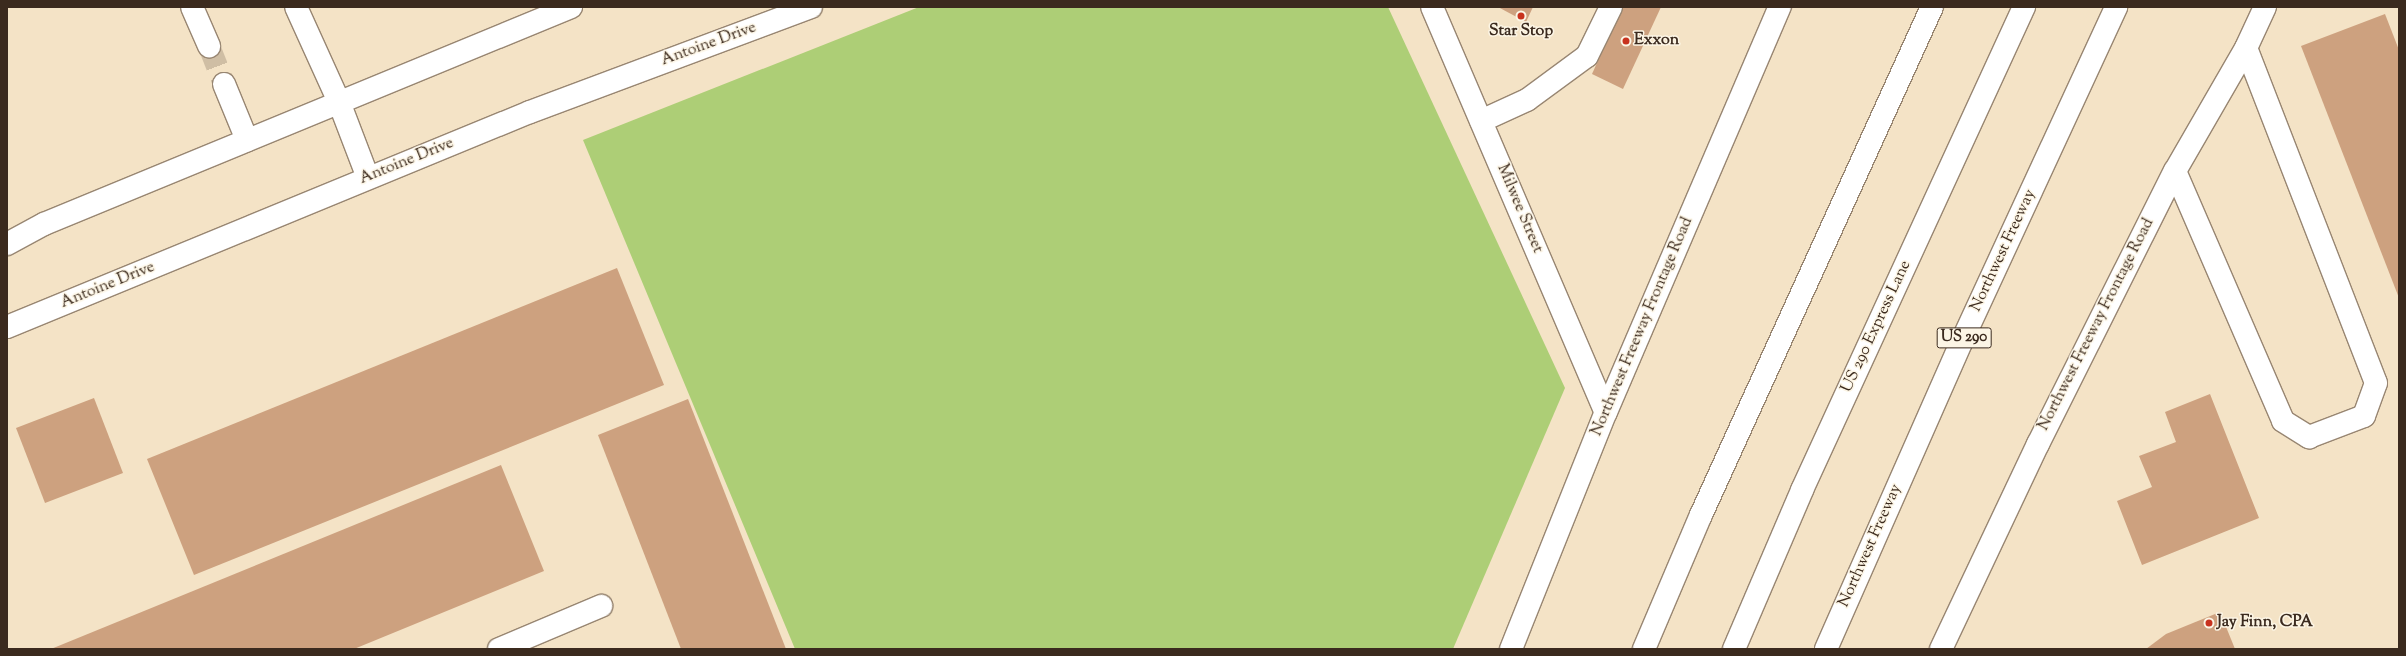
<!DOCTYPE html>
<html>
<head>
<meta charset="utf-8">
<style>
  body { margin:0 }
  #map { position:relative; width:2406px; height:656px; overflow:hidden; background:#f4e3c6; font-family:"Sorts Mill Goudy",serif }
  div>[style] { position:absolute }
  .green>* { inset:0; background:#adce76 }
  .building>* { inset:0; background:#cda17f }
  .minor-tunnel>* { height:22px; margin-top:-11px; transform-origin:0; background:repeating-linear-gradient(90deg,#cfbea4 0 22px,transparent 0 33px) }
  .roads { filter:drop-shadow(1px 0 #988672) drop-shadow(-1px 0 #988672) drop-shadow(0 1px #988672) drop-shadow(0 -1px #988672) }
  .minor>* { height:22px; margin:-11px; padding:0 11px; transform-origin:11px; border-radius:11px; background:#fff }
  .major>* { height:22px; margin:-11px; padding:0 11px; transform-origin:11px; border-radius:11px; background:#fff }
  .highway>* { height:22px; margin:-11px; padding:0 11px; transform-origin:11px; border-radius:11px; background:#fff }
  .dots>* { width:11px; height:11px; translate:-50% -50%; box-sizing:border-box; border:2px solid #fcf5e5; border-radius:50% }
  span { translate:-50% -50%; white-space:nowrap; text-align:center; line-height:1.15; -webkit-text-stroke:3px #fcf5e5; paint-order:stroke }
  .shield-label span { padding:1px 3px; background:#fcf5e5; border:1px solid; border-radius:3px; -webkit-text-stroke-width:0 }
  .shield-label { font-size:15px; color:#3b2a1e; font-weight:700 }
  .poi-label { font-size:16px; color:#3b2a1e; font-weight:700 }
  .left { translate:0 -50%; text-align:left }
  .street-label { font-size:16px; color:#3b2a1e }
  .frame { position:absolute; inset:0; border:8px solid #3b2a1e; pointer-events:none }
</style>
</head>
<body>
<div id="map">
  <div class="green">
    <i style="clip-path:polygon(919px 7px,1388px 7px,1565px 388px,1453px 649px,795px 649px,583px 140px)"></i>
  </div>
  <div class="building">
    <i style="clip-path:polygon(1498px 7px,1533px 7px,1526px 22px)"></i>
    <i style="clip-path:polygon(1622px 7px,1661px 7px,1623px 89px,1592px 74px)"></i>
    <i style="clip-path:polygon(2385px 14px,2399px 50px,2399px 298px,2301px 46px)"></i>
    <i style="clip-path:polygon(617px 268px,664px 385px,194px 575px,147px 459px)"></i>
    <i style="clip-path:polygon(2210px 394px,2259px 518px,2142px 565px,2117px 501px,2152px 487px,2139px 456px,2176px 442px,2165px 412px)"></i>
    <i style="clip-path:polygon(94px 398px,123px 473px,45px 503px,16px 428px)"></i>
    <i style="clip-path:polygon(688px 399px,786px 649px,681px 649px,598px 435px)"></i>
    <i style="clip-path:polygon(501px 465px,544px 571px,354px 649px,51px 649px)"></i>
    <i style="clip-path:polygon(2220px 612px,2235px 649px,2146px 649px,2166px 634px)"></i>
  </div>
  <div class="minor-tunnel">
    <i style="left:209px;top:46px;width:41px;rotate:68.5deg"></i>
  </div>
  <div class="roads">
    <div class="minor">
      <i style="left:192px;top:7px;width:43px;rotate:66.4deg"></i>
      <i style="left:296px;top:7px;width:104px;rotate:65.6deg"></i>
      <i style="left:1432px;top:7px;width:441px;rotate:66.8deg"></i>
      <i style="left:224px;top:84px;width:61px;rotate:67.7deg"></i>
      <i style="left:1481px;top:121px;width:51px;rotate:-24.5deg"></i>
      <i style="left:1527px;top:100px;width:74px;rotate:-36.3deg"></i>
      <i style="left:1587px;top:56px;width:55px;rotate:-63.9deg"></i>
      <i style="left:2175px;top:171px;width:272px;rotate:66.6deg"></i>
      <i style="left:2283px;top:421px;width:31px;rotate:32deg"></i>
      <i style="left:2309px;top:437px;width:59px;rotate:-20.9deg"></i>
      <i style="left:2364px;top:416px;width:35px;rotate:-70deg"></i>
      <i style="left:2376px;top:383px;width:359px;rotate:-111.2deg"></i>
      <i style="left:499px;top:649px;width:111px;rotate:-22.9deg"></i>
    </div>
    <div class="major">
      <i style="left:339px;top:102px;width:81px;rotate:69.1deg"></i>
      <i style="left:7px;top:244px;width:42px;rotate:-28.4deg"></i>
      <i style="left:44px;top:224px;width:570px;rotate:-22.38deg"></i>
      <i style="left:7px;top:327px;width:565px;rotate:-22.35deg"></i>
      <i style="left:530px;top:112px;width:300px;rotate:-20.5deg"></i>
      <i style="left:1511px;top:649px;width:255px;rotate:-68.2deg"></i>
      <i style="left:1606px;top:412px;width:441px;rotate:-66.8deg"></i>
      <i style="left:1941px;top:649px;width:227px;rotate:-64.7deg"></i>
      <i style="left:2038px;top:444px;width:305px;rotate:-63.4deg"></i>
      <i style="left:2175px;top:171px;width:142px;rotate:-60deg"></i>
      <i style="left:2246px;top:48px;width:45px;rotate:-65.1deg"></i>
    </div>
    <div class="highway">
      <i style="left:1644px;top:649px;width:146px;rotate:-67deg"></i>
      <i style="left:1701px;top:515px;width:558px;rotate:-65.55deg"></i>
      <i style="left:1734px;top:649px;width:173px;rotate:-66.8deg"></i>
      <i style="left:1802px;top:490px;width:532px;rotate:-65.32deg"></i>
      <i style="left:1826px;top:649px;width:334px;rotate:-66.2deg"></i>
      <i style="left:1961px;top:343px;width:370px;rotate:-65.2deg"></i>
    </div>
  </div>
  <div class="dots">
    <i style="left:1521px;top:16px;background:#c8321e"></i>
    <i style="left:1626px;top:41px;background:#c8321e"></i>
    <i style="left:2209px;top:623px;background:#c8321e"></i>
  </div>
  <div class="shield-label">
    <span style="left:1964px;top:338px">US 290</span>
  </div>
  <div class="poi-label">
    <span style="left:1521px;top:32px">Star Stop</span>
    <span class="left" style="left:1634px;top:41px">Exxon</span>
    <span class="left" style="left:2217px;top:623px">Jay Finn, CPA</span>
  </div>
  <div class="street-label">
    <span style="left:709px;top:45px;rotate:-20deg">Antoine Drive</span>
    <span style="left:407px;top:162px;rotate:-22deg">Antoine Drive</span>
    <span style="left:1519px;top:209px;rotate:67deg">Milwee Street</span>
    <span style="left:2004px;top:251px;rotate:-65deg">Northwest Freeway</span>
    <span style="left:108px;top:286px;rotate:-22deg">Antoine Drive</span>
    <span style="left:2097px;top:325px;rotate:-63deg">Northwest Freeway Frontage Road</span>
    <span style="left:1643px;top:327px;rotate:-67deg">Northwest Freeway Frontage Road</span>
    <span style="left:1877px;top:327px;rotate:-65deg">US 290 Express Lane</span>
    <span style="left:1871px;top:546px;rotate:-66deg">Northwest Freeway</span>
  </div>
  <div class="frame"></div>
</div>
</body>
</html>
